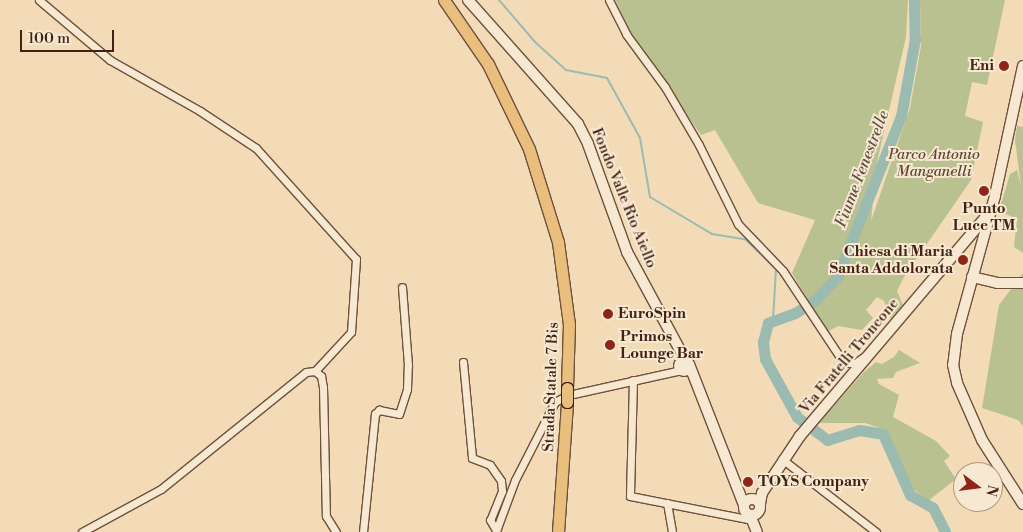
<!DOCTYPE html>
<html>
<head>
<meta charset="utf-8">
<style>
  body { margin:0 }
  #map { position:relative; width:1023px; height:532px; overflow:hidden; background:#f3dbb8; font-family:"Libre Bodoni",serif }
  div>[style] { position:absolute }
  .green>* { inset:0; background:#b9c190 }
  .stream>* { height:2px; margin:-1px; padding:0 1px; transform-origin:1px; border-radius:1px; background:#9bbbb1 }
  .river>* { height:11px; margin:-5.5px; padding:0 5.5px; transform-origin:5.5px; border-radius:5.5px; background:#9bbbb1 }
  .roads { filter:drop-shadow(1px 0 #6f503d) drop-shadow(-1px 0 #6f503d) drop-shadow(0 1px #6f503d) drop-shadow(0 -1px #6f503d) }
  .street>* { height:7px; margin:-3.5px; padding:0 3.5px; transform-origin:3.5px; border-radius:3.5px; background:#f7e8d1 }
  .secondary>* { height:10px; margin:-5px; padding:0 5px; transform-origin:5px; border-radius:5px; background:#f7e8d1 }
  .secondary>.ring { margin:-5px; padding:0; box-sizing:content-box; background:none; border:10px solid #f7e8d1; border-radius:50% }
  .primary>* { height:11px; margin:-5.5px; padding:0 5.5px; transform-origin:5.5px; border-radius:5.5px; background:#eabe7c }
  .bridges { filter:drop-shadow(1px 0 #432114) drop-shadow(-1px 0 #432114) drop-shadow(0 1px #432114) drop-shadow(0 -1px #432114) }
  .primary-bridge>* { height:11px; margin:-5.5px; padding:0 5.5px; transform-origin:5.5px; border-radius:5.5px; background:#eabe7c }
  .dots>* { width:14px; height:14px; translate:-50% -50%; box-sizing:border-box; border:2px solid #f7e8d1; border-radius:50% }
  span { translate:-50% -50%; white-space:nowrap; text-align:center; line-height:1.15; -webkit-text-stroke:4px #f7e8d1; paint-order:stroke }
  .poi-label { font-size:15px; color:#432114; font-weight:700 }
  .right { translate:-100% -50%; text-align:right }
  .left { translate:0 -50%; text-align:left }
  .park-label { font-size:15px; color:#604933; font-style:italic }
  .street-label { font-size:15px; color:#432114 }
  .water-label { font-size:16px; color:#5d4f43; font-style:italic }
  .north { position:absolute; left:953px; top:462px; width:50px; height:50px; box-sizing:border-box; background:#f7e8d1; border:1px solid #af9885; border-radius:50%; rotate:105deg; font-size:14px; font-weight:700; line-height:20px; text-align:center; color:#432114 }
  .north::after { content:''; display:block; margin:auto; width:18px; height:22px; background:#8f2418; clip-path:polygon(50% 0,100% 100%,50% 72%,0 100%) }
  .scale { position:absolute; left:20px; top:30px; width:94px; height:22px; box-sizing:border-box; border:2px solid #432114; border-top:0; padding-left:6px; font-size:15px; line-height:18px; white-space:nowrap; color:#432114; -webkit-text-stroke:4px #f7e8d1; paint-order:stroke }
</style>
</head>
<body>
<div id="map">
  <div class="green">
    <i style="clip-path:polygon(615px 0,908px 0,906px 37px,877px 162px,871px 221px,910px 108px,921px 46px,920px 0,1005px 0,987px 85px,972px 82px,965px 116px,983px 122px,971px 180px,904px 277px,897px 291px,903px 305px,890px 319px,884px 301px,877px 297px,866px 310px,873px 318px,862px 330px,838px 326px,827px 332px,792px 273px,815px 220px,758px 203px,715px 130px,701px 135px,636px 43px)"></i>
    <i style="clip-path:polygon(1017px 126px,1023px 127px,1023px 253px,1014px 247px,1017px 219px,999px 211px,1010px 174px,1017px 170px,1021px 186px,1015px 140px)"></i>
    <i style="clip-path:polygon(1023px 273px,1023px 426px,1018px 420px,982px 408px,999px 305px)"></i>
    <i style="clip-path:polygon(899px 350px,920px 363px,896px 372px,893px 378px,877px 379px,879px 384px,899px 395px,893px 417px,936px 441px,950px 456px,944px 461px,956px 479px,928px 501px,909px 486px,888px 434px,880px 428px,865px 423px,819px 423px,864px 372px,876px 362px,882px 364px,894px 357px)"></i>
  </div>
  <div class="stream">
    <i style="left:499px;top:0;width:55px;rotate:49.4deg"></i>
    <i style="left:535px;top:42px;width:42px;rotate:42.1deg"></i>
    <i style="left:566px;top:70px;width:42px;rotate:11deg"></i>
    <i style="left:607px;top:78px;width:68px;rotate:61.2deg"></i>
    <i style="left:640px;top:138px;width:60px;rotate:80.4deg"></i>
    <i style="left:650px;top:197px;width:72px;rotate:30.8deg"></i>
    <i style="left:712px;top:234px;width:33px;rotate:9deg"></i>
    <i style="left:745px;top:239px;width:43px;rotate:44.1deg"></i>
    <i style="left:776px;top:269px;width:51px;rotate:93.4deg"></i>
  </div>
  <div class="river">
    <i style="left:914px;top:0;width:39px;rotate:89deg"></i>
    <i style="left:915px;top:39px;width:78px;rotate:100.3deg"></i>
    <i style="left:901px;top:116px;width:173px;rotate:111.7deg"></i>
    <i style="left:837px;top:277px;width:33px;rotate:134deg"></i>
    <i style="left:814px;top:301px;width:22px;rotate:148deg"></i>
    <i style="left:795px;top:313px;width:29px;rotate:160deg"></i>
    <i style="left:768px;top:323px;width:20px;rotate:105deg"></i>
    <i style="left:763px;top:342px;width:17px;rotate:83deg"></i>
    <i style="left:765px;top:359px;width:66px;rotate:61.1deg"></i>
    <i style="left:797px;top:417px;width:38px;rotate:37deg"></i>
    <i style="left:827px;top:440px;width:34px;rotate:-17deg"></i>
    <i style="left:859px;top:430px;width:24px;rotate:9deg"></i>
    <i style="left:883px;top:434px;width:67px;rotate:66.1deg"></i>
    <i style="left:910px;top:495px;width:26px;rotate:29deg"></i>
    <i style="left:933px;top:508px;width:27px;rotate:63deg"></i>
  </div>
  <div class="roads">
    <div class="street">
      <i style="left:39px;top:0;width:93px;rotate:40.2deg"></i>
      <i style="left:110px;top:60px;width:103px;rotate:29.5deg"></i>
      <i style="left:200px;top:111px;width:67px;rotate:33.5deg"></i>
      <i style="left:256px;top:148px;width:149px;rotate:48deg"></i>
      <i style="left:356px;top:259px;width:73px;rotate:93.9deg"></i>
      <i style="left:351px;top:332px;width:53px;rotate:132.7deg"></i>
      <i style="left:609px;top:0;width:38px;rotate:63deg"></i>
      <i style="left:626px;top:34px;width:66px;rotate:53.7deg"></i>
      <i style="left:665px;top:87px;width:67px;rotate:59.6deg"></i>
      <i style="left:699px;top:145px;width:88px;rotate:63.7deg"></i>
      <i style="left:738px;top:224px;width:65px;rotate:46.2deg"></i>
      <i style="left:783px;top:271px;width:110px;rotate:56.5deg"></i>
      <i style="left:844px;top:363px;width:11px"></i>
      <i style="left:855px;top:363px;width:9px;rotate:-36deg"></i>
      <i style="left:463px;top:362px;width:96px;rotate:84.6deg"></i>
      <i style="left:472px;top:458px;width:19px;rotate:21deg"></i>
      <i style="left:490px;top:465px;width:19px;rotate:55deg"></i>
      <i style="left:501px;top:481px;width:10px;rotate:84deg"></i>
      <i style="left:502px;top:491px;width:31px;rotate:112deg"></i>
      <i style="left:490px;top:520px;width:12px;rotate:59deg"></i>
      <i style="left:633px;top:380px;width:116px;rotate:91.5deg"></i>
      <i style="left:630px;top:496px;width:124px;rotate:11.1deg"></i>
      <i style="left:573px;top:394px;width:111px;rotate:-12.5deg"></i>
      <i style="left:782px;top:459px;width:119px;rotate:37.8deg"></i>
      <i style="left:667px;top:503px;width:29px;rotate:80deg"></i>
      <i style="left:496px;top:531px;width:54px;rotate:-69.6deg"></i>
      <i style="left:515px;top:480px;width:88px;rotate:-62.9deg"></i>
      <i style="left:555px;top:402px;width:10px;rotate:-29deg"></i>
      <i style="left:82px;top:532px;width:90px;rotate:-28.6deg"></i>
      <i style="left:161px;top:489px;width:186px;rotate:-38.9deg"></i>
      <i style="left:306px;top:372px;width:9px;rotate:-6deg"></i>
      <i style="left:315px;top:371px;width:8px;rotate:40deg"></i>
      <i style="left:321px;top:376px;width:11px;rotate:80deg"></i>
      <i style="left:323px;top:387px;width:129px;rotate:88.7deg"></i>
      <i style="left:326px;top:516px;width:19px;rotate:58deg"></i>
      <i style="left:363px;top:532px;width:119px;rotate:-84.2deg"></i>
      <i style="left:375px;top:414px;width:6px;rotate:-45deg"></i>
      <i style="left:379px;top:410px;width:20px;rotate:11deg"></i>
      <i style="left:399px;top:414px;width:26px;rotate:-72deg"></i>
      <i style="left:407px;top:389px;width:24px;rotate:-88deg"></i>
      <i style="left:408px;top:365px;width:78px;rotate:-94.4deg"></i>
    </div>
    <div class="secondary">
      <i style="left:468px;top:0;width:166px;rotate:48.4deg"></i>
      <i style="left:578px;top:124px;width:22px;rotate:63deg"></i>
      <i style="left:588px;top:144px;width:115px;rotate:70.1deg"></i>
      <i style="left:627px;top:252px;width:124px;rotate:61.6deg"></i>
      <i style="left:1023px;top:66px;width:133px;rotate:102.2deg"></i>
      <i style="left:995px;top:196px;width:143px;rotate:105.4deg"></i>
      <i style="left:957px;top:334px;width:31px;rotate:97deg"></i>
      <i style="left:953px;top:365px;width:18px;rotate:77deg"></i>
      <i style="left:957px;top:383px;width:62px;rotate:66.3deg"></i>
      <i style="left:982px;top:440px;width:76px;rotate:57.4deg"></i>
      <i style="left:972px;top:277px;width:26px;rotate:13deg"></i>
      <i style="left:997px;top:283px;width:26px"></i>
      <i class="ring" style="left:679px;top:361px;width:0;height:0"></i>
      <i style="left:689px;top:364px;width:151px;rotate:68.7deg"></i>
      <i class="ring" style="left:744px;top:499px;width:6px;height:6px"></i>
      <i style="left:760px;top:504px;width:11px;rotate:-80deg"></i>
      <i style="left:762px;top:493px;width:69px;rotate:-56.3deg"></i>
      <i style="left:800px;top:436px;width:292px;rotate:-49.7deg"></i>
      <i style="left:750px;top:515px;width:18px;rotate:68deg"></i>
    </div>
    <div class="primary">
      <i style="left:444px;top:0;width:78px;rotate:55.5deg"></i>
      <i style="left:488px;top:64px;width:94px;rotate:64.2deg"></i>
      <i style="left:529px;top:149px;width:97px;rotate:72.7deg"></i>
      <i style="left:558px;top:242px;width:83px;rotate:82.4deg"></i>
      <i style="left:569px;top:324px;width:64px;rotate:91.8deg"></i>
      <i style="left:558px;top:532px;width:130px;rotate:-86deg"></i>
    </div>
  </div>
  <div class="bridges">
    <div class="primary-bridge">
      <i style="left:567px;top:388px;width:14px;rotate:90deg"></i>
    </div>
  </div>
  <div class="dots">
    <i style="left:1004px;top:66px;background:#8f2418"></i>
    <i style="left:984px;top:191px;background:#8f2418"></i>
    <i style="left:963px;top:260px;background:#8f2418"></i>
    <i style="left:608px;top:314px;background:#8f2418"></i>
    <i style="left:610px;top:345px;background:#8f2418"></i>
    <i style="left:748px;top:482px;background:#8f2418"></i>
  </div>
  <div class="poi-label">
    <span class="right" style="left:994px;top:66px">Eni</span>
    <span style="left:984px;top:217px">Punto<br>Luce TM</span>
    <span class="right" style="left:953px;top:260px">Chiesa di Maria<br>Santa Addolorata</span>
    <span class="left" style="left:618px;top:314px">EuroSpin</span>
    <span class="left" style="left:620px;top:345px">Primos<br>Lounge Bar</span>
    <span class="left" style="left:758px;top:482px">TOYS Company</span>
  </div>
  <div class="park-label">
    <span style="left:934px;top:163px">Parco Antonio<br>Manganelli</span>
  </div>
  <div class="street-label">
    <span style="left:624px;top:198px;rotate:68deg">Fondo Valle Rio Aiello</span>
    <span style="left:849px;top:356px;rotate:-50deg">Via Fratelli Troncone</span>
    <span style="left:551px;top:387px;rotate:-88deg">Strada Statale 7 Bis</span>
  </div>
  <div class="water-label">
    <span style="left:862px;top:169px;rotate:-69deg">Fiume Fenestrelle</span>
  </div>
  <div class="north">N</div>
  <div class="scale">100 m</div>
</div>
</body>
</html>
